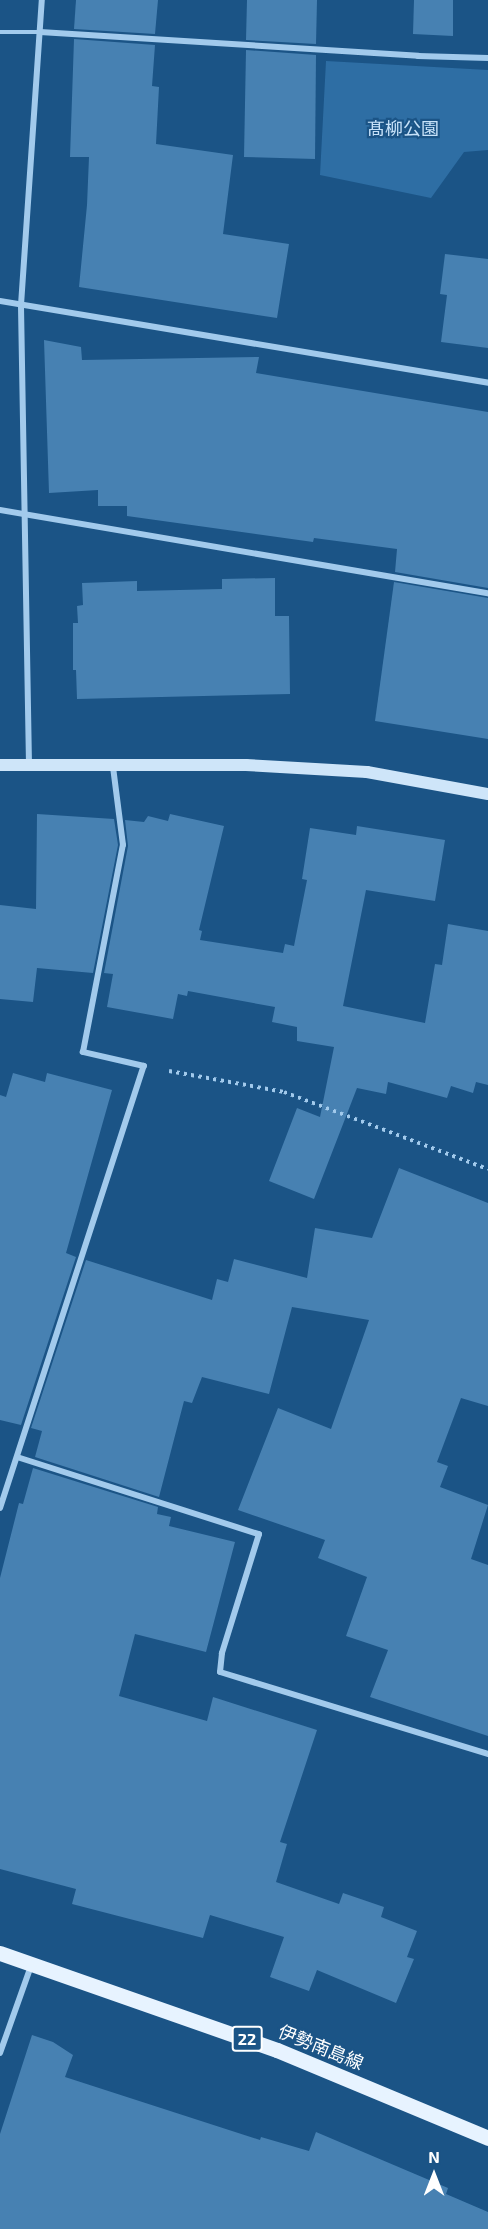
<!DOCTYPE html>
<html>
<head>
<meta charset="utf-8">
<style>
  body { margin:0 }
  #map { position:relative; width:488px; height:2229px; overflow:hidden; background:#1b5486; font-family:"Exo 2","Noto Sans JP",sans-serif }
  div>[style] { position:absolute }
  .green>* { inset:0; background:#2e6ea4 }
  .building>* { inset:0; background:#4781b2 }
  .path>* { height:4px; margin-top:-2px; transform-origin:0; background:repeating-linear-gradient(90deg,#a2caec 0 3px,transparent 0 7.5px) }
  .lane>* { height:4.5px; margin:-2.25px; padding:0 2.25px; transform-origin:2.25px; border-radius:2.25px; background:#a2caec }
  .street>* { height:6px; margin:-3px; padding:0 3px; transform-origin:3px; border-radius:3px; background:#a2caec }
  .secondary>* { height:12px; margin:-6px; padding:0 6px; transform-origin:6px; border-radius:6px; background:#cee5f9 }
  .primary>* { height:15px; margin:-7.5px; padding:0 7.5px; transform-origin:7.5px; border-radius:7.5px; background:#e7f3ff }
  span { translate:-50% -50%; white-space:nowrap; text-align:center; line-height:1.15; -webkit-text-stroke:4.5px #1b5486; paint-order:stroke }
  .shield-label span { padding:2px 4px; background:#1b5486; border:2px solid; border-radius:4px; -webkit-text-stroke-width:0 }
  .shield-label { font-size:16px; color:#fff; font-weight:700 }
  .park-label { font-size:18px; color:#c7e2f9 }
  .street-label { font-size:18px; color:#fff }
  .north { position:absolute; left:404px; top:2145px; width:60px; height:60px; -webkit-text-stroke:4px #1b5486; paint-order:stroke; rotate:0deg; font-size:16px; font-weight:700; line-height:24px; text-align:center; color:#fff }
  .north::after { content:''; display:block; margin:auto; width:21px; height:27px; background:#fff; clip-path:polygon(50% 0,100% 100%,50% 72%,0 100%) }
</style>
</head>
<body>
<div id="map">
  <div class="green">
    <i style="clip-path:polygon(326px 61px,488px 70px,488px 150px,464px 152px,431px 198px,320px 175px)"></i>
  </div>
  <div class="building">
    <i style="clip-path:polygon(76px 0,158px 0,155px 34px,74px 29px)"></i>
    <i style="clip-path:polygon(247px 0,317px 0,316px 44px,246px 40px)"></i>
    <i style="clip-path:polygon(414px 0,453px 0,453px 36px,413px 34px)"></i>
    <i style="clip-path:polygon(74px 39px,155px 45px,152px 86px,159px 87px,156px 144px,233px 155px,223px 234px,289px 244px,277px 318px,79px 287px,87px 205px,89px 157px,70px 157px)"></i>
    <i style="clip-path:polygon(246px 50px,316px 55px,315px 159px,244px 157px)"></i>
    <i style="clip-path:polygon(445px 254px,488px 259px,488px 348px,441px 342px,447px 295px,440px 294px)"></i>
    <i style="clip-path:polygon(44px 340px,81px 347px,82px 360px,259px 357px,256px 373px,488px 412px,488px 588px,395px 572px,397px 549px,314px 538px,313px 542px,127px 516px,127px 506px,98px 506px,98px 490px,49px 493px)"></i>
    <i style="clip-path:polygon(275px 578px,275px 616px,289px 616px,290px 694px,77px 699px,76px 670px,73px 670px,73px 623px,78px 623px,77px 606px,83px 605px,82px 583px,137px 581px,137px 591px,222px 589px,222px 579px)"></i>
    <i style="clip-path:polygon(394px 582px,488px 598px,488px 739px,375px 721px)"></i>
    <i style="clip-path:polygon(37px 814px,114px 819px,118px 845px,93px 973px,37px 968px,33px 1002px,0 999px,0 905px,36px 909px)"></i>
    <i style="clip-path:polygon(170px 814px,224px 826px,199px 930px,202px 931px,200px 940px,283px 953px,285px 944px,294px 946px,307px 880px,302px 879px,310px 828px,356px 835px,357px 826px,445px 840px,435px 901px,366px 890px,343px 1006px,425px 1023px,435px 964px,442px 965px,448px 924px,488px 931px,488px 1085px,476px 1082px,473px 1093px,451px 1086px,447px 1098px,388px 1082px,386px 1094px,357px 1088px,314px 1199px,269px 1181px,297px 1108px,320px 1117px,334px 1047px,297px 1041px,297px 1027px,272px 1022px,275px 1007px,188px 991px,187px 996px,178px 994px,173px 1019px,107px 1007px,113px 974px,104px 973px,128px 846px,125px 820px,144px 822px,148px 816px,168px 821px)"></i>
    <i style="clip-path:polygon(13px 1073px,45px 1082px,47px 1073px,112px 1090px,66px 1253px,76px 1257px,21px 1425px,0 1420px,0 1095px,6px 1097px)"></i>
    <i style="clip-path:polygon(399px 1168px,488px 1203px,488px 1406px,461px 1398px,437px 1462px,448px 1466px,440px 1487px,488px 1505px,471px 1559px,488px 1565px,488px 1736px,370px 1697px,388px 1650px,346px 1636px,367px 1577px,318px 1558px,325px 1540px,238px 1510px,278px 1408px,331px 1429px,369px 1320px,292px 1307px,269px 1394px,202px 1377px,192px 1403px,184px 1401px,159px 1497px,35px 1457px,42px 1431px,31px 1428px,86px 1260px,212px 1300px,217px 1279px,228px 1282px,234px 1259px,307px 1278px,315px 1228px,372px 1238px)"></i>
    <i style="clip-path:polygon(33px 1468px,158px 1507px,157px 1514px,171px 1517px,169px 1526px,235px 1542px,206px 1652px,135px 1634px,119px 1696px,207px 1721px,213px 1697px,317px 1730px,280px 1842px,287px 1844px,276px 1882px,339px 1904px,343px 1893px,384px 1907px,381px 1917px,417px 1931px,407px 1957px,414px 1959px,396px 2003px,317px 1970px,309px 1991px,270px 1977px,284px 1937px,210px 1915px,203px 1938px,72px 1904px,76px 1889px,0 1869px,0 1578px,19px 1503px,23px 1504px)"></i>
    <i style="clip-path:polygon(32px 2035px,53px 2042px,73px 2055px,65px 2077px,260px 2140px,261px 2137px,309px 2151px,316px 2132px,448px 2188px,446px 2194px,488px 2212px,488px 2229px,0 2229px,0 2134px)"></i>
  </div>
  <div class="path">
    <i style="left:169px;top:1071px;width:117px;rotate:10.3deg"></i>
    <i style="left:284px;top:1092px;width:218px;rotate:20.7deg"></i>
  </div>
  <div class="lane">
    <i style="left:0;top:32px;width:40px"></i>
  </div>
  <div class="street">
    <i style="left:40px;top:32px;width:379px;rotate:3.6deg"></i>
    <i style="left:418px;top:56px;width:70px;rotate:1.6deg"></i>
    <i style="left:0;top:301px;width:495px;rotate:9.5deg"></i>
    <i style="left:0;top:510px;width:495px;rotate:9.7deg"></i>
    <i style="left:29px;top:765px;width:460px;rotate:-91deg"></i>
    <i style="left:21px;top:305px;width:306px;rotate:-86.1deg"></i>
    <i style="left:17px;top:1457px;width:254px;rotate:17.7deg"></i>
    <i style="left:259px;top:1534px;width:125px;rotate:107.3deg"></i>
    <i style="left:222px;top:1653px;width:19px;rotate:96deg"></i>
    <i style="left:220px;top:1672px;width:280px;rotate:17deg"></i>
    <i style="left:0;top:1508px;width:465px;rotate:-72deg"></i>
    <i style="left:144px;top:1066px;width:63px;rotate:-167.1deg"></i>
    <i style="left:83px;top:1052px;width:211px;rotate:-79.1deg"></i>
    <i style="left:123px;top:845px;width:79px;rotate:-97.3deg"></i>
    <i style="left:0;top:2053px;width:92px;rotate:-70.4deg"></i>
  </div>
  <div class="secondary">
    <i style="left:0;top:765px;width:246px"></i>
    <i style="left:246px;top:765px;width:121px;rotate:3.3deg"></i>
    <i style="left:367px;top:772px;width:123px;rotate:10.3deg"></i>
  </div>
  <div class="primary">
    <i style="left:0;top:1953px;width:293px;rotate:19.3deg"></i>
    <i style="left:277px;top:2050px;width:229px;rotate:22.6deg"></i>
  </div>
  <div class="shield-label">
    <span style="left:247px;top:2039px">22</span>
  </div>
  <div class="park-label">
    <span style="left:403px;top:128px">髙柳公園</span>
  </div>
  <div class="street-label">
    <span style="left:321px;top:2047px;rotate:22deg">伊勢南島線</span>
  </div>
  <div class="north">N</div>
</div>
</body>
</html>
